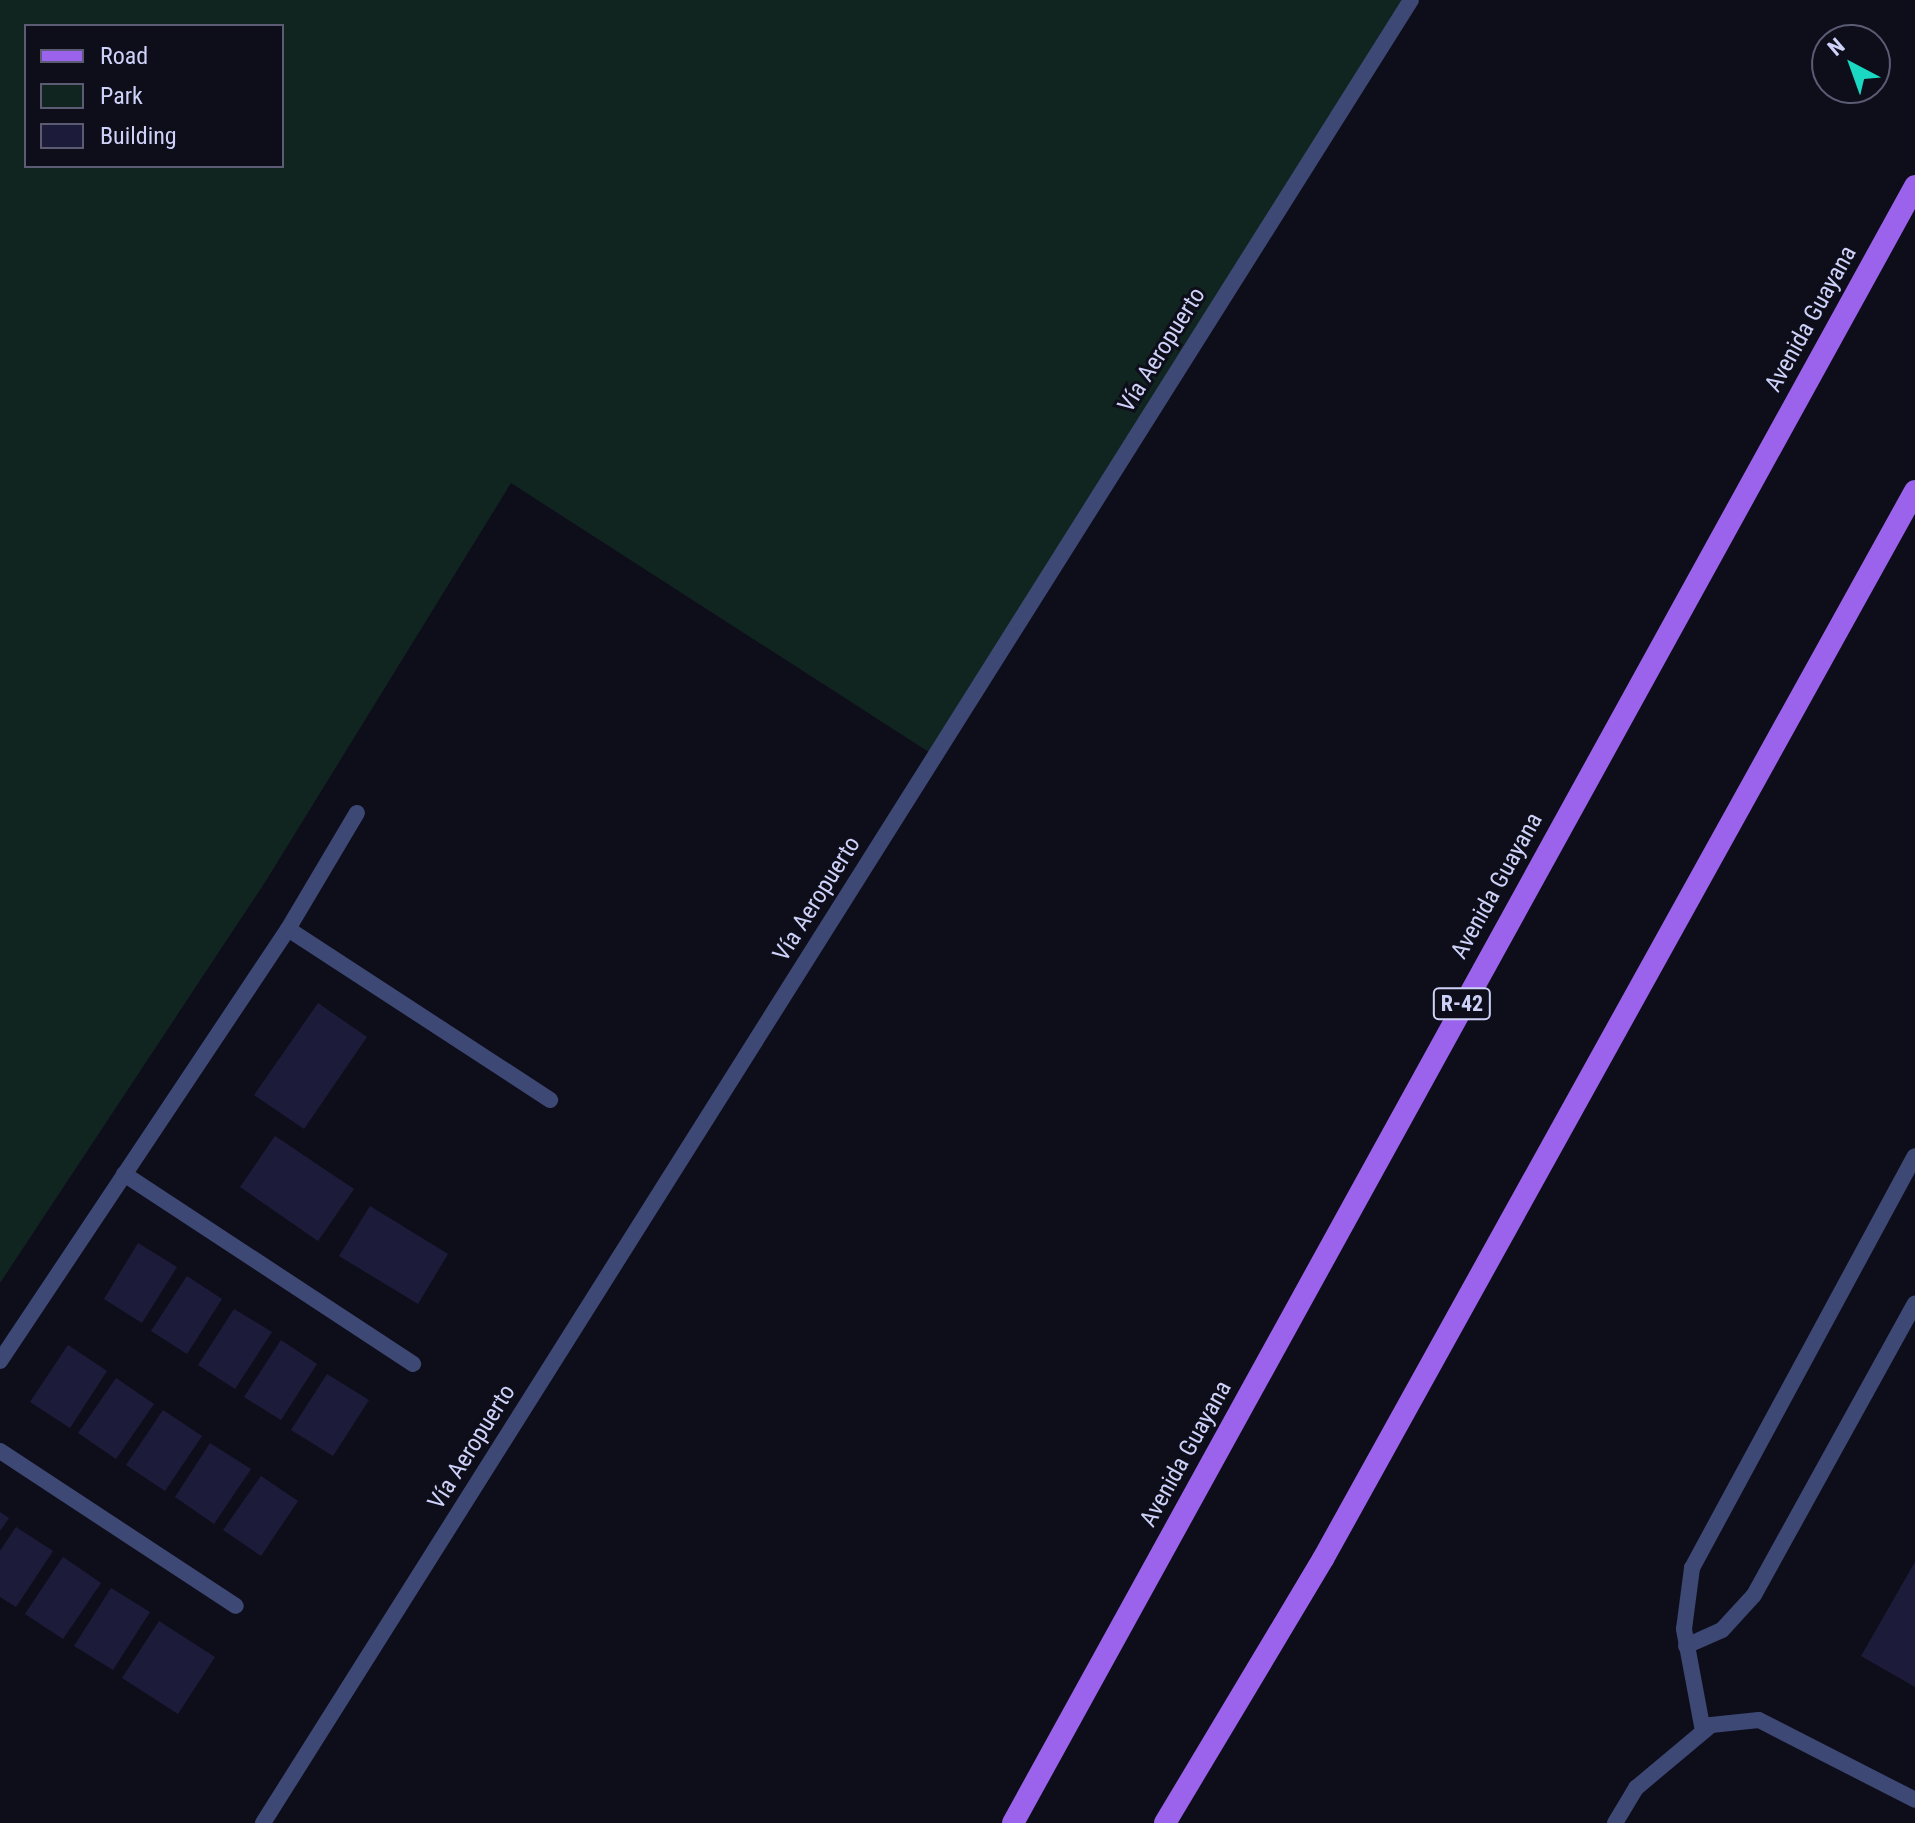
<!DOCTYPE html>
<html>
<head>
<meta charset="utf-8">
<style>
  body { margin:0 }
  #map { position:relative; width:1915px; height:1823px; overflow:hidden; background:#0e0e1b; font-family:"Roboto Condensed",sans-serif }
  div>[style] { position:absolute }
  .green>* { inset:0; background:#112520 }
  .building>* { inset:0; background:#1c1c3a }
  .service>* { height:16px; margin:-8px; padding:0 8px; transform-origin:8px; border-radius:8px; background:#3e4875 }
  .minor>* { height:16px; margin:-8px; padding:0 8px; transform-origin:8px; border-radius:8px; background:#3e4875 }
  .primary>* { height:22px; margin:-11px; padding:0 11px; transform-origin:11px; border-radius:11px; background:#9b63eb }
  span { translate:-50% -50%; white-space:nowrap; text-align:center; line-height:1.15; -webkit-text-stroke:6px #0e0e1b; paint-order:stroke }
  .shield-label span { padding:2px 6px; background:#0e0e1b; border:2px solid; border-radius:6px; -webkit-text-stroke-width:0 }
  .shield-label { font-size:22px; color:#ced2f9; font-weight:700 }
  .street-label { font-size:24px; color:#ced2f9 }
  .legend { position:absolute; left:24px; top:24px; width:260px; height:144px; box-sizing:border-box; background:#0e0e1b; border:2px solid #5b5c74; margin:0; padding:10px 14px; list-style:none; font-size:24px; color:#ced2f9 }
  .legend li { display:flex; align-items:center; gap:16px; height:40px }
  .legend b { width:40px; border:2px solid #5b5c74 }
  .north { position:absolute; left:1811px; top:24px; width:80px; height:80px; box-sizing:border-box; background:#0e0e1b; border:2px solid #5b5c74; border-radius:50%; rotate:319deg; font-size:22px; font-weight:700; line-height:32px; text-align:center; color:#ced2f9 }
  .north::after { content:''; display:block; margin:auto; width:28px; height:36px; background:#1bd8c3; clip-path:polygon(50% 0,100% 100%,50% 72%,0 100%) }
</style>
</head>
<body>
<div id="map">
  <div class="green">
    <i style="clip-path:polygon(evenodd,0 0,1411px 0,935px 756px,511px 483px,267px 879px,0 1283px,0 0,26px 26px,282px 26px,282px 166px,26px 166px,26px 26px)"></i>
  </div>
  <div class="building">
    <i style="clip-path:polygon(318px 1003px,367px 1037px,304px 1129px,254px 1095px)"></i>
    <i style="clip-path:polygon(275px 1136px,354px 1189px,318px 1241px,240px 1187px)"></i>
    <i style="clip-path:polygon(370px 1206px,448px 1254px,418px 1304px,339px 1256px)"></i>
    <i style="clip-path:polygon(138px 1243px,177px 1267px,142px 1323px,104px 1299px)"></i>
    <i style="clip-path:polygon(187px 1276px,222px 1299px,187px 1354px,151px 1331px)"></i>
    <i style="clip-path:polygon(234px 1309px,272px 1332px,235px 1389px,198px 1365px)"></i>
    <i style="clip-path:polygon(281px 1340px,317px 1364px,281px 1420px,244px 1397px)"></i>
    <i style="clip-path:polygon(68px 1345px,107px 1371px,70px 1428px,30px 1402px)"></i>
    <i style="clip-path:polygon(327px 1374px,369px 1400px,333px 1456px,291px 1430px)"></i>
    <i style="clip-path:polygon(116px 1378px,154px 1404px,116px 1459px,78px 1433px)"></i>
    <i style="clip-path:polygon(163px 1410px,202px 1436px,165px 1491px,126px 1465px)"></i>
    <i style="clip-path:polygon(210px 1443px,251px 1469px,214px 1524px,175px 1497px)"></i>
    <i style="clip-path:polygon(261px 1476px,298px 1501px,261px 1556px,223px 1530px)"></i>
    <i style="clip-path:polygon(0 1512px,9px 1518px,0 1531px)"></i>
    <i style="clip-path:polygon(16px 1527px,53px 1551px,16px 1607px,0 1597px,0 1551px)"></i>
    <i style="clip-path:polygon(63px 1557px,101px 1583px,63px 1639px,25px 1614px)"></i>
    <i style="clip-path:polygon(1915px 1562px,1915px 1687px,1861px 1656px)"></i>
    <i style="clip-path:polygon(111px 1588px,150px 1612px,113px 1670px,74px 1646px)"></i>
    <i style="clip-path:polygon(159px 1621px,215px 1657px,178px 1714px,122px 1678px)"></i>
  </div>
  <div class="service">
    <i style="left:288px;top:929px;width:313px;rotate:33.1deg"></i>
    <i style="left:124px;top:1174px;width:346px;rotate:33.3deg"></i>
    <i style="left:0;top:1361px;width:519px;rotate:-56.31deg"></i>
    <i style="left:288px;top:929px;width:135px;rotate:-59.3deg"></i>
    <i style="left:0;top:1451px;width:282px;rotate:33.3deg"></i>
    <i style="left:1686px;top:1646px;width:39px;rotate:-24deg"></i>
    <i style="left:1722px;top:1630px;width:47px;rotate:-47.6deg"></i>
    <i style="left:1754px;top:1595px;width:333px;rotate:-61.1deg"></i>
    <i style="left:1703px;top:1731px;width:104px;rotate:-100.6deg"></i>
    <i style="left:1684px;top:1629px;width:62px;rotate:-82.5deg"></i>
    <i style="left:1692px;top:1568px;width:468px;rotate:-61.6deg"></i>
  </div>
  <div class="minor">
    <i style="left:263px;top:1823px;width:2154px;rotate:-57.8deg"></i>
    <i style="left:1615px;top:1823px;width:41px;rotate:-59deg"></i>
    <i style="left:1636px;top:1788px;width:98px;rotate:-40deg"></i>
    <i style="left:1711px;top:1725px;width:48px;rotate:-5.9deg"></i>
    <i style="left:1759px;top:1720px;width:175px;rotate:27.1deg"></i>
  </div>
  <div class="primary">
    <i style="left:1013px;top:1823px;width:1869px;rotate:-61.14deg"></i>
    <i style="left:1165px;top:1823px;width:308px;rotate:-59.1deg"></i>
    <i style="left:1323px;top:1559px;width:1221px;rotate:-61deg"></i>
  </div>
  <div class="shield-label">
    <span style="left:1462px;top:1004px">R-42</span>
  </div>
  <div class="street-label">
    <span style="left:1811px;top:319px;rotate:-61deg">Avenida Guayana</span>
    <span style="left:1162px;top:350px;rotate:-58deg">Vía Aeropuerto</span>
    <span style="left:1497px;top:886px;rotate:-61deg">Avenida Guayana</span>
    <span style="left:817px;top:899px;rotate:-58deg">Vía Aeropuerto</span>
    <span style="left:472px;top:1447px;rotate:-58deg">Vía Aeropuerto</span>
    <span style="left:1186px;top:1454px;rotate:-61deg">Avenida Guayana</span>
  </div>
  <ul class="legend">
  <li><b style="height:10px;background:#9b63eb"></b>Road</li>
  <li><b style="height:22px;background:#112520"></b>Park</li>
  <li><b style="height:22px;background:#1c1c3a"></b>Building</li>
  </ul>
  <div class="north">N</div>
</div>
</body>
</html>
